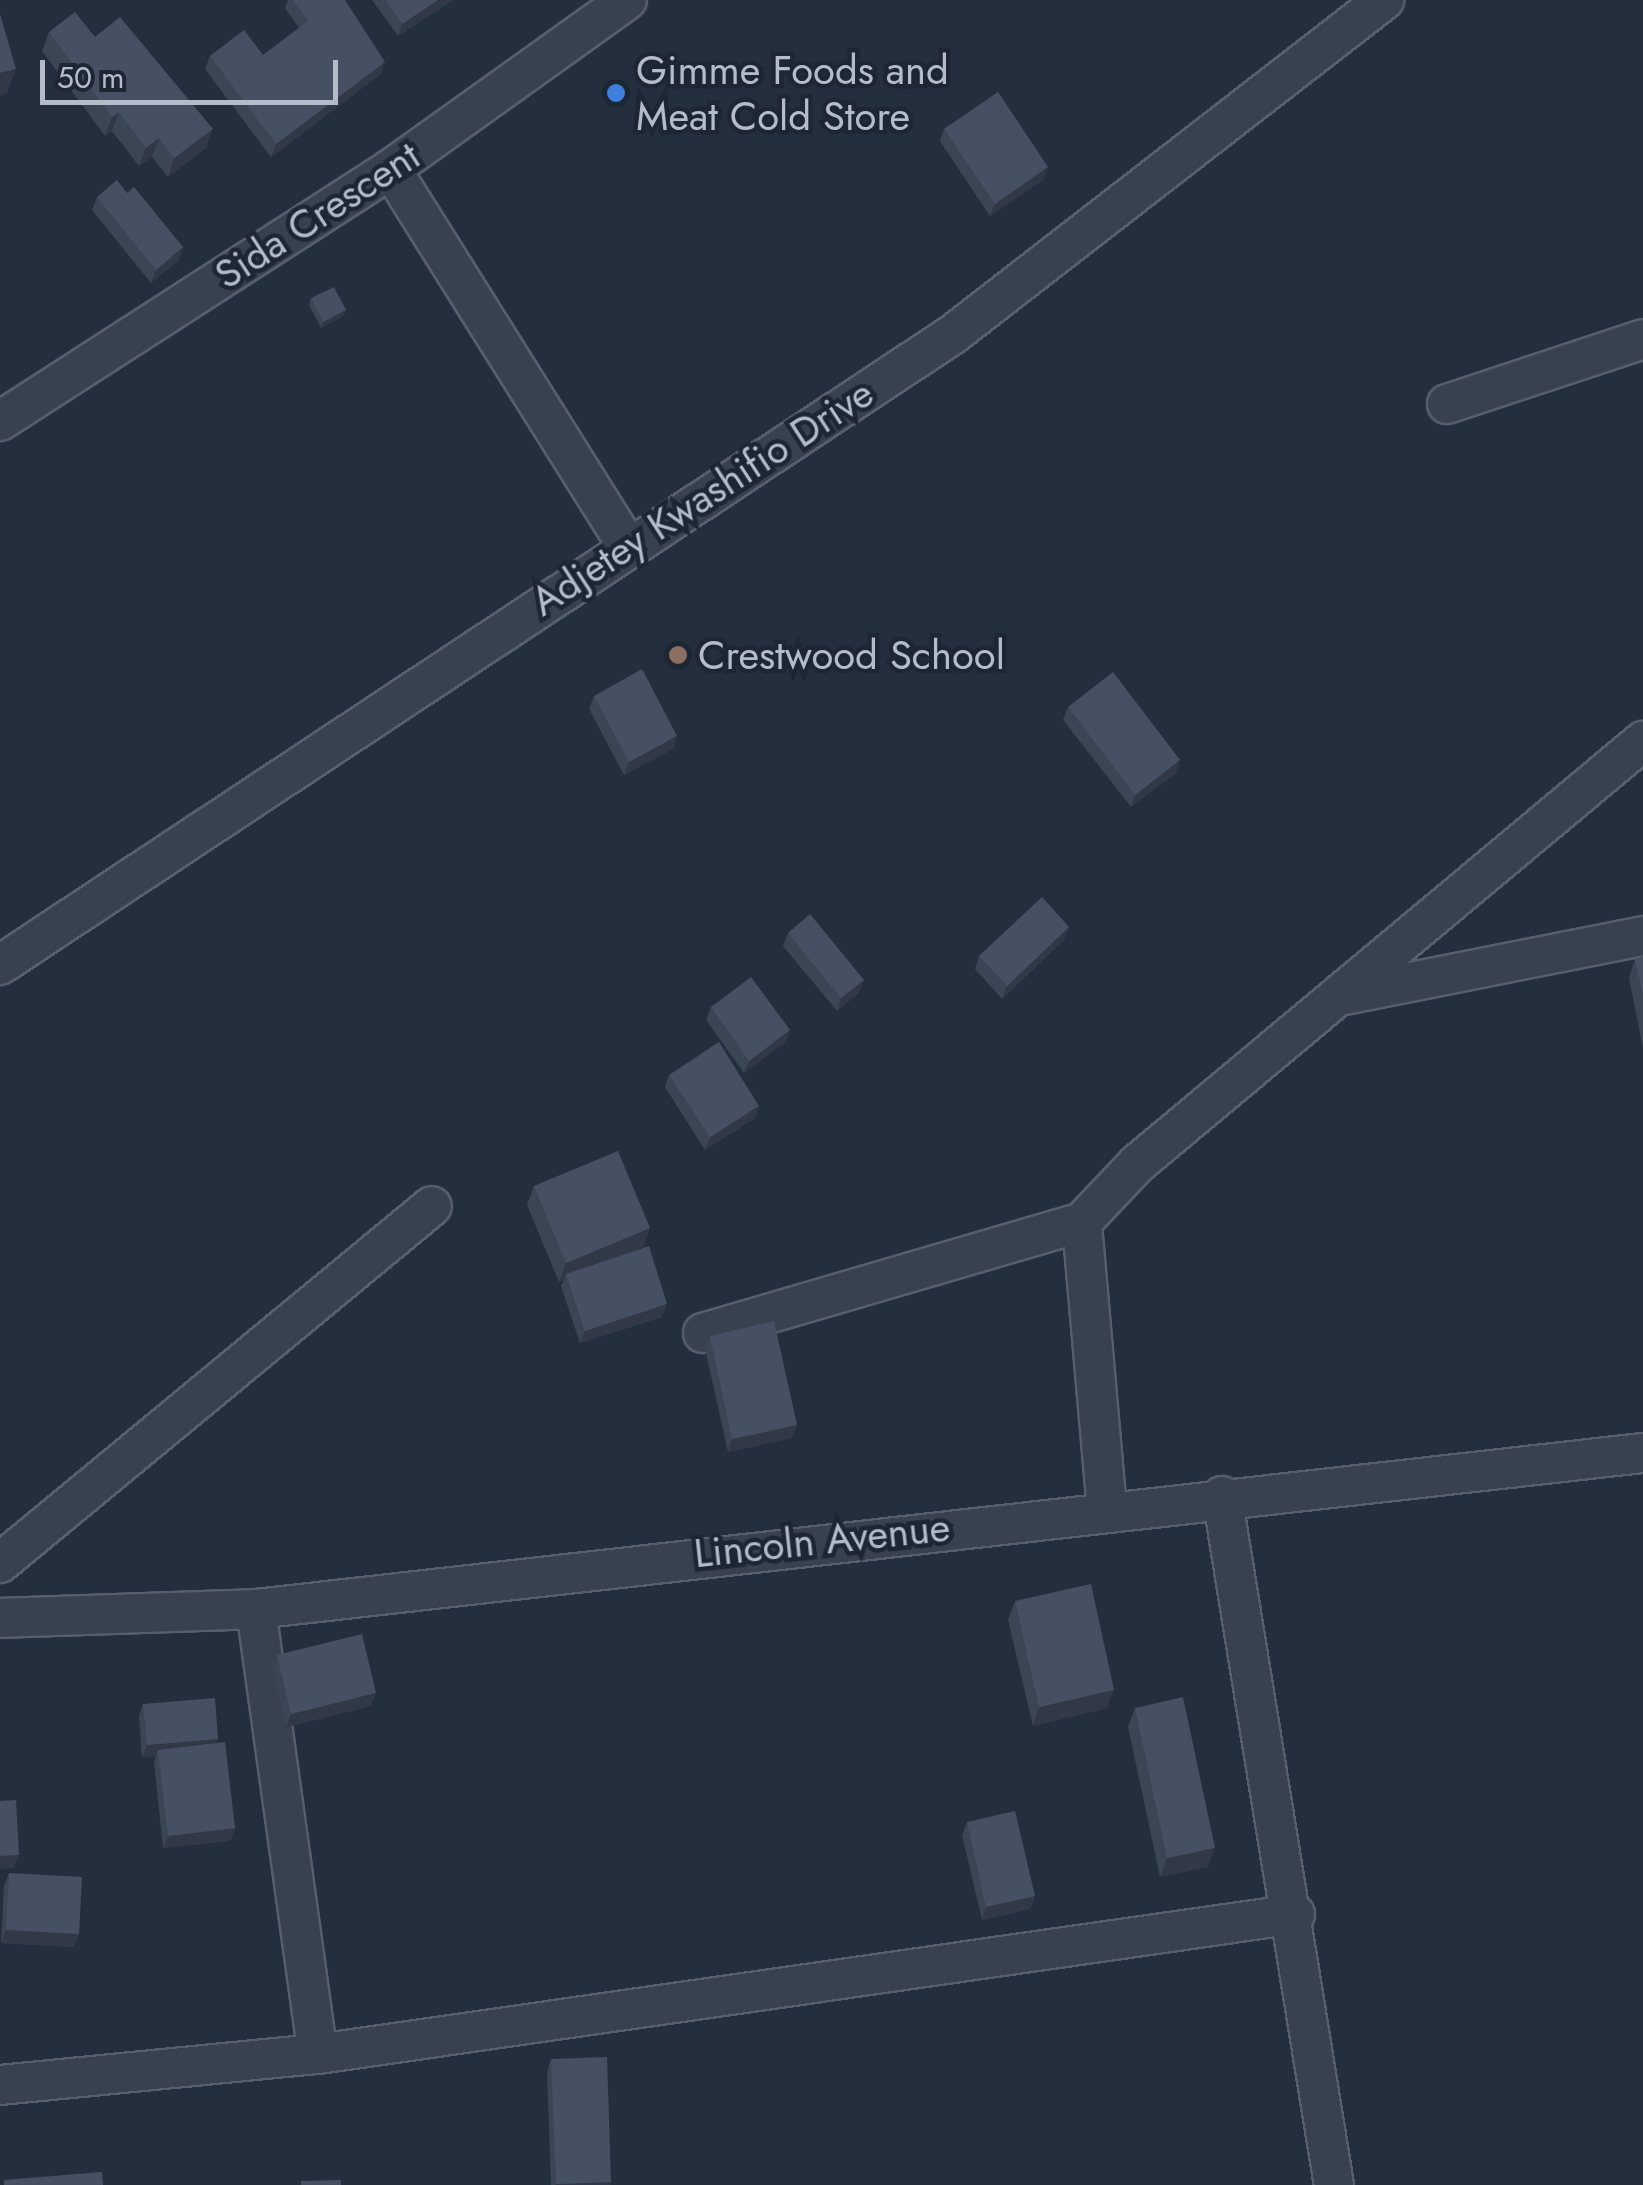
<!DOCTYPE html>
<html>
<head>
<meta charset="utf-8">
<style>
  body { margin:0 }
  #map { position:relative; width:1643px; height:2185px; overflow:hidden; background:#242f3e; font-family:Jost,sans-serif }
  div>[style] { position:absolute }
  .roads { filter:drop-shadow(2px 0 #565f6c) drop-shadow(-2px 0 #565f6c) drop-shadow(0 2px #565f6c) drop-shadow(0 -2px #565f6c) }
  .street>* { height:38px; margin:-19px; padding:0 19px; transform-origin:19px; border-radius:19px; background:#38414e }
  .wall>* { inset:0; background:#3b4654 }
  .shaded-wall>* { inset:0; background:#303945 }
  .building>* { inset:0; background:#455162 }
  .dots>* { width:28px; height:28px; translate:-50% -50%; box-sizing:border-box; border:5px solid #1d2633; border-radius:50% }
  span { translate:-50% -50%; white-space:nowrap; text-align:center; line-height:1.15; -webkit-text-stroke:9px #1d2633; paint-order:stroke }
  .poi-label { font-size:40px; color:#b4bcc9 }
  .left { translate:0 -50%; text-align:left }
  .street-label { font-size:40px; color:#b4bcc9 }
  .scale { position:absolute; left:40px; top:60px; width:298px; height:45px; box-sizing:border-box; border:5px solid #b4bcc9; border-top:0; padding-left:12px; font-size:30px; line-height:35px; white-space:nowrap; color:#b4bcc9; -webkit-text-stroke:8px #1d2633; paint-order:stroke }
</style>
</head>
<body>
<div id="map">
  <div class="roads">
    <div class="street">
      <i style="left:391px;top:169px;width:443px;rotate:57.9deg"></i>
      <i style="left:1447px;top:404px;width:206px;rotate:-18.3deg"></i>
      <i style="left:0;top:421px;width:465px;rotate:-32.8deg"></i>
      <i style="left:391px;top:169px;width:290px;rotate:-35.6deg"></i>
      <i style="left:0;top:965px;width:1142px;rotate:-33.5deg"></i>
      <i style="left:952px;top:335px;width:547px;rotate:-37.79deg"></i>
      <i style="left:1340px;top:996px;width:309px;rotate:-11.2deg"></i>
      <i style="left:703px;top:1333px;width:395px;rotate:-16.3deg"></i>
      <i style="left:1222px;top:1496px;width:698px;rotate:80.77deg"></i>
      <i style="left:1107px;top:1510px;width:289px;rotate:-95deg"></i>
      <i style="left:1082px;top:1222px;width:80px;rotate:-46.5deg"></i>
      <i style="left:1137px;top:1164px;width:660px;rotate:-39.89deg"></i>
      <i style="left:0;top:1563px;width:560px;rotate:-39.57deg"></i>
      <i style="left:256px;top:1609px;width:449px;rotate:82.1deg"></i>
      <i style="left:0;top:1618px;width:256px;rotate:-2deg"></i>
      <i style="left:256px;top:1609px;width:1396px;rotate:-6.42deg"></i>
      <i style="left:0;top:2085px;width:320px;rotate:-5.6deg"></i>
      <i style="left:318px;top:2054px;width:987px;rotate:-8.15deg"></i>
    </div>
  </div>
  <div class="wall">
    <i style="clip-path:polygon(288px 0,345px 0,381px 74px,271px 157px,205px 69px,210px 56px,263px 55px,299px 28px,285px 8px)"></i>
    <i style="clip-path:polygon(372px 0,453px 0,398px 36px)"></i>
    <i style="clip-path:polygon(49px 32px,95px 37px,206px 148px,168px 177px,152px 157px,139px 166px,112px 131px,105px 136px,42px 51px)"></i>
    <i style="clip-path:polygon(944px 129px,1043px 180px,990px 216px,940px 141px)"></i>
    <i style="clip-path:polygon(127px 193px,183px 247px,179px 260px,151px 283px,92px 210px,97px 197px)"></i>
    <i style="clip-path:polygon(311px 298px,346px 310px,343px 316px,321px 328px,309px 305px)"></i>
    <i style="clip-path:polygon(594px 696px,673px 749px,624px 775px,589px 709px)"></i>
    <i style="clip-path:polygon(1068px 707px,1176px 773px,1131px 807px,1063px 720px)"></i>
    <i style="clip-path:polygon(788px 933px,859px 993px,837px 1011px,783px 946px)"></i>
    <i style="clip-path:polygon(1064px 940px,1002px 999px,975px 969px,979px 956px)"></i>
    <i style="clip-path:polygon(1643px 957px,1643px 1048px,1629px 978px,1635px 959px)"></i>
    <i style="clip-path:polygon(711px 1007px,786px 1042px,744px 1073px,706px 1020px)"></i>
    <i style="clip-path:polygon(669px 1075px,755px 1118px,705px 1150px,665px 1087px)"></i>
    <i style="clip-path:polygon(534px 1186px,650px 1228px,643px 1247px,625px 1254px,662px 1317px,580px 1343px,561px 1286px,564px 1280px,559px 1282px,527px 1205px)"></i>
    <i style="clip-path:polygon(710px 1336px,792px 1438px,728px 1452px,705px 1349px)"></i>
    <i style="clip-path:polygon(1015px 1601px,1107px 1708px,1033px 1726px,1008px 1620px)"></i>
    <i style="clip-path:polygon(277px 1655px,371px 1706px,286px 1727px,272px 1667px)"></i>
    <i style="clip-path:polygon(143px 1704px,217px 1743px,235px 1828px,230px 1841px,163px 1848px,154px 1762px,156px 1756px,142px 1758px,139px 1716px)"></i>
    <i style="clip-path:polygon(1135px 1708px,1208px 1867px,1160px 1877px,1128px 1727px)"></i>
    <i style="clip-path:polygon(967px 1822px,1035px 1896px,1030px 1909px,982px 1920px,962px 1835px)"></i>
    <i style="clip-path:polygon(9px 1873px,79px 1934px,74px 1947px,1px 1943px,4px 1886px)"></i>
    <i style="clip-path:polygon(551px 2059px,611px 2182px,610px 2185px,551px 2185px,547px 2072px)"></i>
  </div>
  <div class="shaded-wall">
    <i style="clip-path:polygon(438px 0,453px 0,398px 36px,402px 24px)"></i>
    <i style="clip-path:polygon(385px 62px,381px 74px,271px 157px,276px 144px)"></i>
    <i style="clip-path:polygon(16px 69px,7px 93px,0 95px,0 73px)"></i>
    <i style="clip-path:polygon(119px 112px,112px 131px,105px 136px,112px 117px)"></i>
    <i style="clip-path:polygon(213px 129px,206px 148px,168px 177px,174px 158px)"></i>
    <i style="clip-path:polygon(159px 138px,152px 157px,139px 166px,146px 148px)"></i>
    <i style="clip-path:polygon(1048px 167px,1043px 180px,990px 216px,995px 204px)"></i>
    <i style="clip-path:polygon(183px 247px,179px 260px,151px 283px,156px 270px)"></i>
    <i style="clip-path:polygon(346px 310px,343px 316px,321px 328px,323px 322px)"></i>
    <i style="clip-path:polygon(677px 736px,673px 749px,624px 775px,629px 762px)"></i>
    <i style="clip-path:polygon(1180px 760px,1176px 773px,1131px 807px,1135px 795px)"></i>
    <i style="clip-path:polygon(1069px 927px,1064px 940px,1002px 999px,1007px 986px)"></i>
    <i style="clip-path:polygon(864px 980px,859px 993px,837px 1011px,841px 998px)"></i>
    <i style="clip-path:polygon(790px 1030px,786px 1042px,744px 1073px,749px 1061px)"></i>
    <i style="clip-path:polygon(759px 1106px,755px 1118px,705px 1150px,710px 1137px)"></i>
    <i style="clip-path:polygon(650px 1228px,643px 1247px,568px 1278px,566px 1274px,564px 1280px,559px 1282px,566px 1263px)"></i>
    <i style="clip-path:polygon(667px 1304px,662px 1317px,580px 1343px,585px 1331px)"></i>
    <i style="clip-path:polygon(797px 1425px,792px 1438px,728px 1452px,732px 1439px)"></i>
    <i style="clip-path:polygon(1114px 1690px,1107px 1708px,1033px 1726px,1039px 1707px)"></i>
    <i style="clip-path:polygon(376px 1693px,371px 1706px,286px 1727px,291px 1714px)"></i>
    <i style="clip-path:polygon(218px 1739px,213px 1752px,158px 1750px,156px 1756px,142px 1758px,147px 1745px)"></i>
    <i style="clip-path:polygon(235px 1828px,230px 1841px,163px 1848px,168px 1836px)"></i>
    <i style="clip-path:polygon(1215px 1848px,1208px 1867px,1160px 1877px,1167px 1858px)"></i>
    <i style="clip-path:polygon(19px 1855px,14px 1868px,0 1869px,0 1856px)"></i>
    <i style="clip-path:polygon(1035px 1896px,1030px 1909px,982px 1920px,986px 1907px)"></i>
    <i style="clip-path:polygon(6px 1930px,79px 1934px,74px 1947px,1px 1943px)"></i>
    <i style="clip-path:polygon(611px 2182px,610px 2185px,555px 2185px,556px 2184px)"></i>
  </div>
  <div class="building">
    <i style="clip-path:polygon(293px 0,345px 0,385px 62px,276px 144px,210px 56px,244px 30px,263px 55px,308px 21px)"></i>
    <i style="clip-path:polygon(386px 0,438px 0,402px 24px)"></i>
    <i style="clip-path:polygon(75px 12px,95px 37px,120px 17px,213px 129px,174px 158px,159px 138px,146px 148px,119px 112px,112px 117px,49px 32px)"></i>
    <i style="clip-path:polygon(0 14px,16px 69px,0 73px)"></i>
    <i style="clip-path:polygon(998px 92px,1048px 167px,995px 204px,944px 129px)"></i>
    <i style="clip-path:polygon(117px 180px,127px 193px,134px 187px,183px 247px,156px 270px,97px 197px)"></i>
    <i style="clip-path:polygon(334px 287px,346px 310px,323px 322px,311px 298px)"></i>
    <i style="clip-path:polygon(642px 669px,677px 736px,629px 762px,594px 696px)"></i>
    <i style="clip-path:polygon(1113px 672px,1180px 760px,1135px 795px,1068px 707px)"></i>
    <i style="clip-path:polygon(1042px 897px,1069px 927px,1007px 986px,979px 956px)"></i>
    <i style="clip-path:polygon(810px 914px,864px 980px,841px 998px,788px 933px)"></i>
    <i style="clip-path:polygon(1643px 957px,1643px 996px,1635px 959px)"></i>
    <i style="clip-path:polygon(751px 977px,790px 1030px,749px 1061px,711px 1007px)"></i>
    <i style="clip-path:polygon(719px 1042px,759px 1106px,710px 1137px,669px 1075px)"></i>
    <i style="clip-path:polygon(618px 1151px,650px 1228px,566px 1263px,534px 1186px)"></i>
    <i style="clip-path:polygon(649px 1246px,667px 1304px,585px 1331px,566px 1274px)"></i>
    <i style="clip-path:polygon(774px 1321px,797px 1425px,732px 1439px,710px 1336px)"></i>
    <i style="clip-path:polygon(1091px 1584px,1114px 1690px,1039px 1707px,1015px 1601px)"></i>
    <i style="clip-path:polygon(362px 1634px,376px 1693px,291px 1714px,277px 1655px)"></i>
    <i style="clip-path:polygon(1183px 1697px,1215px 1848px,1167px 1858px,1135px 1708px)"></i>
    <i style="clip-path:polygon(215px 1698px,218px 1739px,147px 1745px,143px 1704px)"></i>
    <i style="clip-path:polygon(225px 1742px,235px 1828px,168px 1836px,158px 1750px)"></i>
    <i style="clip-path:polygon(16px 1800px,19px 1855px,0 1856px,0 1801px)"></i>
    <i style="clip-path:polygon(1015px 1811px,1035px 1896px,986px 1907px,967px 1822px)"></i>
    <i style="clip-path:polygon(9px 1873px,82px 1877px,79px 1934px,6px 1930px)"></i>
    <i style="clip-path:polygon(607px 2057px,611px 2182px,556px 2184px,551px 2059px)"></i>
    <i style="clip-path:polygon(102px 2172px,103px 2185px,4px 2185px,4px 2180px)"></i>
    <i style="clip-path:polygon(341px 2180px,341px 2185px,301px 2185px,301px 2181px)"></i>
  </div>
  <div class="dots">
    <i style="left:616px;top:93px;background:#3f7fe0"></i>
    <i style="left:678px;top:655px;background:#8d6e63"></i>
  </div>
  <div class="poi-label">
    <span class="left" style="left:636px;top:93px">Gimme Foods and<br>Meat Cold Store</span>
    <span class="left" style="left:698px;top:655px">Crestwood School</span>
  </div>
  <div class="street-label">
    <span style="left:317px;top:215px;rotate:-33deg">Sida Crescent</span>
    <span style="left:702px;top:497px;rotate:-33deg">Adjetey Kwashifio Drive</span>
    <span style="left:822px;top:1540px;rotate:-6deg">Lincoln Avenue</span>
  </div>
  <div class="scale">50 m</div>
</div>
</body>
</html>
